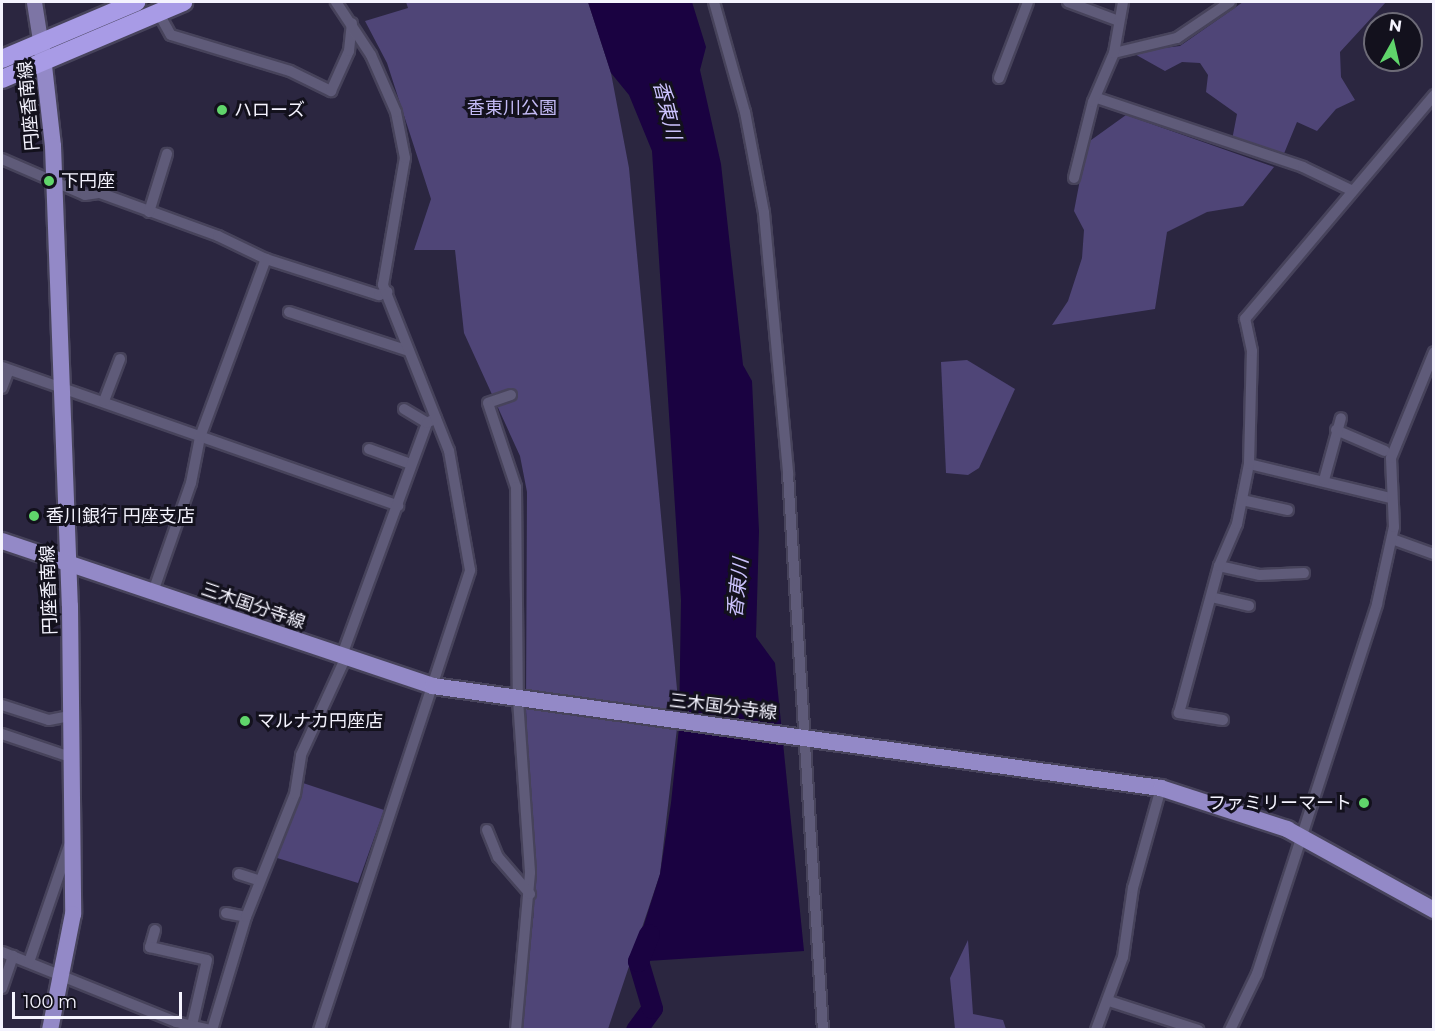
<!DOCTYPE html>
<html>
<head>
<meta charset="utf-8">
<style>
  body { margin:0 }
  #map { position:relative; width:1435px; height:1031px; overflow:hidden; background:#2b2640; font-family:Montserrat,"Noto Sans JP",sans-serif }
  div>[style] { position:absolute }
  .green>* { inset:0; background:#4f4577 }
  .water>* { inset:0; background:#1a0241 }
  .river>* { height:21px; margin:-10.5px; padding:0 10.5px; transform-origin:10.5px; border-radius:10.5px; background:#1a0241 }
  .roads { filter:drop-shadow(2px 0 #47435b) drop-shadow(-2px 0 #47435b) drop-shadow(0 2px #47435b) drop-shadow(0 -2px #47435b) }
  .street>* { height:10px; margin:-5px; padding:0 5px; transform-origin:5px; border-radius:5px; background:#5f5b79 }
  .secondary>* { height:15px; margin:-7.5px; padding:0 7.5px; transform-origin:7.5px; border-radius:7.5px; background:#7d75a5 }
  .primary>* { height:16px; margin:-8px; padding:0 8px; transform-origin:8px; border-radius:8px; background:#9389c7 }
  .highway>* { height:18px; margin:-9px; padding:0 9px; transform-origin:9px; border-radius:9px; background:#a89be6 }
  .dots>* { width:16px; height:16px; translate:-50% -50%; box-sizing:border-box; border:3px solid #13111d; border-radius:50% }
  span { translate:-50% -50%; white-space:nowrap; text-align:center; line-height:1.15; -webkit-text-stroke:6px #13111d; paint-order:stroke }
  .street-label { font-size:18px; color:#f4f3fe }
  .park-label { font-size:18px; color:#c3baf5 }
  .poi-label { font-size:18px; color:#f4f3fe }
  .left { translate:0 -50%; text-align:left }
  .right { translate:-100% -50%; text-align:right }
  .water-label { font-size:20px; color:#cbc2fd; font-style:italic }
  .frame { position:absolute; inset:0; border:3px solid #f4f3fe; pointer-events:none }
  .north { position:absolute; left:1363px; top:12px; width:60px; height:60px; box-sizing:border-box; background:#13111d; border:2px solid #6d6b77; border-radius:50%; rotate:8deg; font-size:16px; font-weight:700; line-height:24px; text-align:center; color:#f4f3fe }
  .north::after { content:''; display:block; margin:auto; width:21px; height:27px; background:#60d56b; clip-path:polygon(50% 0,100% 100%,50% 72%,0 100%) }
  .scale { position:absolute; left:12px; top:992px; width:170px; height:27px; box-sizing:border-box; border:3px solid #f4f3fe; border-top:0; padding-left:8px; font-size:18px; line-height:21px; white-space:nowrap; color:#f4f3fe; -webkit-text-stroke:4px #13111d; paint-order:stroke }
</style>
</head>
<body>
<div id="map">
  <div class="green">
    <i style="clip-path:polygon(406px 2px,588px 2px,611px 73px,629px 168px,679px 711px,660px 874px,608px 1029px,521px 1029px,534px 910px,526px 709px,527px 492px,520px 456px,464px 333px,455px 250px,414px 250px,431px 199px,387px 63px,365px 21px,408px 8px)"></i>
    <i style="clip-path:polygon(1243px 2px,1386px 2px,1340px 52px,1341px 77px,1355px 100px,1336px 109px,1317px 131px,1297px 122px,1283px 156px,1232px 140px,1237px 114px,1206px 92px,1208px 75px,1200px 63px,1182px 62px,1165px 71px,1131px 52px,1180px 46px)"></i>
    <i style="clip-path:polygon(1126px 115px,1274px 167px,1243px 206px,1207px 212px,1167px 232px,1155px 309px,1052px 325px,1068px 301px,1082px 258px,1084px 230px,1074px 211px,1087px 143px)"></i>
    <i style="clip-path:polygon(967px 360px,1015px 389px,979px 468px,968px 475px,946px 473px,941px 362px)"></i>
    <i style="clip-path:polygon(303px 783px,384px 810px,358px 883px,274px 857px)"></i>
    <i style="clip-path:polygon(968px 940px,973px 1014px,1003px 1020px,1006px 1029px,955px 1029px,950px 978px)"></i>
  </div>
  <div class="water">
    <i style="clip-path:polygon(588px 2px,692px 2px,706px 47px,700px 70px,721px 164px,743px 365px,752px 381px,759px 531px,756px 637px,775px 663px,804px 951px,632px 962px,660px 874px,671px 803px,679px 728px,681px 600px,652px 151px,629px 95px,611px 73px)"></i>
  </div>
  <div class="river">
    <i style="left:636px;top:1030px;width:27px;rotate:-54deg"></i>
    <i style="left:652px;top:1008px;width:49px;rotate:-106.6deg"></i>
    <i style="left:638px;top:961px;width:29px;rotate:-68deg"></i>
  </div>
  <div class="roads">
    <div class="street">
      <i style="left:714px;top:2px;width:114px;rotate:74.3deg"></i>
      <i style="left:745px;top:112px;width:103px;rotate:79.3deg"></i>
      <i style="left:764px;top:213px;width:262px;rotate:84.7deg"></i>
      <i style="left:788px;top:474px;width:557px;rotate:86.4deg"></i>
      <i style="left:1068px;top:2px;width:51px;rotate:20.6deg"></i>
      <i style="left:158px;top:12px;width:26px;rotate:61deg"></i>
      <i style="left:171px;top:35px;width:124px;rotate:16.8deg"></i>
      <i style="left:290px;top:71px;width:46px;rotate:26deg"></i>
      <i style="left:331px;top:91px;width:44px;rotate:-65.8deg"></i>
      <i style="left:349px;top:51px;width:28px;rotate:-84deg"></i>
      <i style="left:1114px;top:53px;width:65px;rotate:-13.4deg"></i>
      <i style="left:1177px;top:38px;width:64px;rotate:-34.2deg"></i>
      <i style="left:999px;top:78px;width:81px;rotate:-69.1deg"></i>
      <i style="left:1097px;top:98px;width:217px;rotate:18.5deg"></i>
      <i style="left:1303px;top:167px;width:53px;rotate:25.6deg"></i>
      <i style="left:2px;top:159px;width:90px;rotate:23.4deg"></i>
      <i style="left:85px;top:195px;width:15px;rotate:-8deg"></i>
      <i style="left:100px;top:193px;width:126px;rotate:20deg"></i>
      <i style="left:218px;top:236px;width:53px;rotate:25.6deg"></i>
      <i style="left:266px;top:259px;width:119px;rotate:17.7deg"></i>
      <i style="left:379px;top:295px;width:9px;rotate:-21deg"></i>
      <i style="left:1074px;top:178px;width:78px;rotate:-76deg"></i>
      <i style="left:1093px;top:102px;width:53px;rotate:-66.8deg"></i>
      <i style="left:1114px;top:53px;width:52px;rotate:-80deg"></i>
      <i style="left:149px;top:212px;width:61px;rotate:-72.8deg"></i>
      <i style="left:289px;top:312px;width:126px;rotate:18deg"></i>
      <i style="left:2px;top:367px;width:420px;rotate:19.3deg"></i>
      <i style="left:2px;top:388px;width:19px;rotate:-69deg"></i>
      <i style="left:511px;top:395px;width:24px;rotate:161deg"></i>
      <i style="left:488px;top:403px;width:89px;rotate:71.6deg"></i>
      <i style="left:516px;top:487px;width:213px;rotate:89.5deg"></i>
      <i style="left:518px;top:700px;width:173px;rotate:86deg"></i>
      <i style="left:530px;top:873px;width:158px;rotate:95.1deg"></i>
      <i style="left:104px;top:401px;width:45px;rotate:-69.1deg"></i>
      <i style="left:404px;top:409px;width:27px;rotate:31deg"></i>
      <i style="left:1336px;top:430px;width:53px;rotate:23.2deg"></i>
      <i style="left:369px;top:449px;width:45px;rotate:19.7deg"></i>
      <i style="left:1249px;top:464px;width:146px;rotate:13.5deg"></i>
      <i style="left:1324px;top:480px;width:64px;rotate:-74.7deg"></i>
      <i style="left:1242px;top:500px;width:47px;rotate:12.3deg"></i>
      <i style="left:1392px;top:539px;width:45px;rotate:19.7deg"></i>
      <i style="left:1219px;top:566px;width:42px;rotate:12.4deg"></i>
      <i style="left:1260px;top:575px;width:44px;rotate:-2.6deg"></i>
      <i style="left:153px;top:592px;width:115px;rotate:-70.8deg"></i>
      <i style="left:191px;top:483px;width:47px;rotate:-78.9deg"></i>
      <i style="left:200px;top:437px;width:190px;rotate:-69.7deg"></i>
      <i style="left:1211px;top:597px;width:39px;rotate:13deg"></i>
      <i style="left:341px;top:658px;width:250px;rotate:-69.9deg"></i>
      <i style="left:427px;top:423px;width:10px;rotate:-29deg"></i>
      <i style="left:2px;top:705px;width:49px;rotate:17.7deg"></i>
      <i style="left:49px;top:720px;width:21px;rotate:-11deg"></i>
      <i style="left:1223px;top:720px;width:45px;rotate:-171deg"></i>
      <i style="left:1179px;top:713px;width:152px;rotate:-74.8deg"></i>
      <i style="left:1219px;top:566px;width:46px;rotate:-66.8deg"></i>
      <i style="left:1237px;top:524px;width:61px;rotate:-78.7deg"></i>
      <i style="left:1249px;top:464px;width:113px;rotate:-88.5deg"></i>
      <i style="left:1252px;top:351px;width:33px;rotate:-102deg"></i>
      <i style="left:1245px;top:319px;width:293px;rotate:-49.8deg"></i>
      <i style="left:2px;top:734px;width:72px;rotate:18.7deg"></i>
      <i style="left:487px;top:830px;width:29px;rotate:68deg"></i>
      <i style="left:498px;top:857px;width:49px;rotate:49.1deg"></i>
      <i style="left:239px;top:874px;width:22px;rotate:18deg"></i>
      <i style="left:226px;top:913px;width:20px;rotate:11deg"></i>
      <i style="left:155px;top:930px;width:18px;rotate:106deg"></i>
      <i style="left:150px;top:947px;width:58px;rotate:12.8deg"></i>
      <i style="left:207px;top:960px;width:67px;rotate:103deg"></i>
      <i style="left:2px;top:952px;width:188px;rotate:21.9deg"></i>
      <i style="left:176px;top:1022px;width:36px;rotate:13deg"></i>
      <i style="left:29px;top:962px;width:123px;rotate:-71deg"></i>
      <i style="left:2px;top:988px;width:34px;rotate:-71deg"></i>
      <i style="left:1109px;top:1001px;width:94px;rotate:18deg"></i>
      <i style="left:212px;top:1030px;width:118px;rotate:-73.3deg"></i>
      <i style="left:246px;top:917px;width:132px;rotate:-68.3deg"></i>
      <i style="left:295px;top:794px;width:39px;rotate:-81deg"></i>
      <i style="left:301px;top:755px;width:106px;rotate:-65.4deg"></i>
      <i style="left:319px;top:1030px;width:484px;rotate:-71.8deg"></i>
      <i style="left:470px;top:570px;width:121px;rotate:-100deg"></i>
      <i style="left:449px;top:451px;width:179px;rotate:-111.7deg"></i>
      <i style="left:383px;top:285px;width:129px;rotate:-80.2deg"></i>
      <i style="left:405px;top:158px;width:47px;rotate:-101.1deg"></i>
      <i style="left:396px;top:112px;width:62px;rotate:-113.7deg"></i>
      <i style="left:371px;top:55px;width:64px;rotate:-123.4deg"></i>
      <i style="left:1096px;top:1030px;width:78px;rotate:-69.7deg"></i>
      <i style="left:1123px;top:957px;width:70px;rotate:-81.8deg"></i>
      <i style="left:1133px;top:888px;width:104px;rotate:-74.4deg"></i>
      <i style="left:1230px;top:1030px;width:62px;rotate:-64.3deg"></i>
      <i style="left:1257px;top:974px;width:389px;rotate:-72deg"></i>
      <i style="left:1377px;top:604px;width:79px;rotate:-77.6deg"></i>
      <i style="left:1394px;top:527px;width:69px;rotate:-92.5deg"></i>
      <i style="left:1391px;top:458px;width:114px;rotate:-67.9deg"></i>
    </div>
    <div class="secondary">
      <i style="left:34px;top:2px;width:39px;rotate:81deg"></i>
    </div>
    <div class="primary">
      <i style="left:42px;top:48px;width:99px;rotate:83.6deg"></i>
      <i style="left:53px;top:146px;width:460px;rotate:87.9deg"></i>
      <i style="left:70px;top:606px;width:308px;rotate:89.4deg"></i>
      <i style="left:73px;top:914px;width:118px;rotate:101.2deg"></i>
      <i style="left:2px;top:541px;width:455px;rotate:18.6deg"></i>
      <i style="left:433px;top:686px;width:735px;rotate:7.98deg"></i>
      <i style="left:1161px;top:788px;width:133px;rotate:18deg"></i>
      <i style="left:1287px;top:829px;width:168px;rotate:28.9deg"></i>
    </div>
    <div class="highway">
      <i style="left:2px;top:59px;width:146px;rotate:-23deg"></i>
      <i style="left:2px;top:79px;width:197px;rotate:-23deg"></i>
    </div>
  </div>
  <div class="dots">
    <i style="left:222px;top:110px;background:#60d56b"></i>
    <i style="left:49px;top:181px;background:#60d56b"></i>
    <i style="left:34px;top:516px;background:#60d56b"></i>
    <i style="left:245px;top:721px;background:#60d56b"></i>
    <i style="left:1364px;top:803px;background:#60d56b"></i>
  </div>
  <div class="street-label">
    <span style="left:29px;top:106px;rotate:-95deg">円座香南線</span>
    <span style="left:49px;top:590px;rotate:-92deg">円座香南線</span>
    <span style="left:253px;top:606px;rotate:19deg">三木国分寺線</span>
    <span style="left:723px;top:707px;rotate:7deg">三木国分寺線</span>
  </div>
  <div class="park-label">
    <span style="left:512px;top:108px">香東川公園</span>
  </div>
  <div class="poi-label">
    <span class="left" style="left:234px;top:110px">ハローズ</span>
    <span class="left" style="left:61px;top:181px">下円座</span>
    <span class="left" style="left:46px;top:516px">香川銀行 円座支店</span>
    <span class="left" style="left:257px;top:721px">マルナカ円座店</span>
    <span class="right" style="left:1352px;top:803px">ファミリーマート</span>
  </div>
  <div class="water-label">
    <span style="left:667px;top:110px;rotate:76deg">香東川</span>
    <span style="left:738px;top:588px;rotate:-84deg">香東川</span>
  </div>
  <div class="frame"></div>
  <div class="north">N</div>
  <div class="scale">100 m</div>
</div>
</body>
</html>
